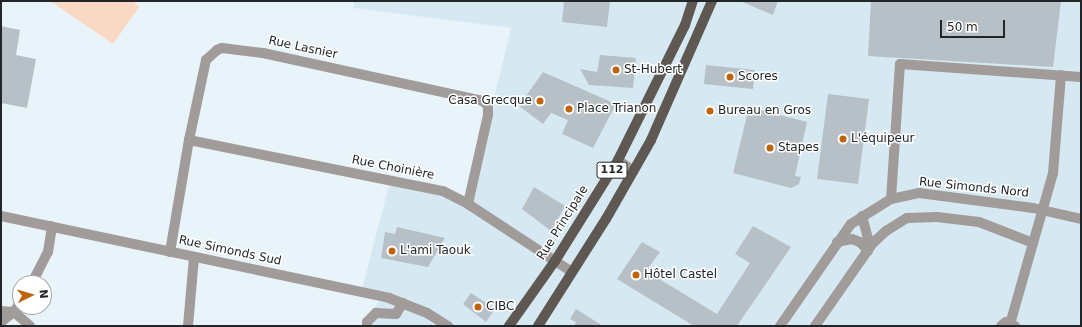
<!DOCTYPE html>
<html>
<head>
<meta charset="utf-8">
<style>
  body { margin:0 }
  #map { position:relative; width:1082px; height:327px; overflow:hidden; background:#e9f4fa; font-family:"DejaVu Sans",sans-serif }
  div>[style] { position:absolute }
  .built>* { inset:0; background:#d6e9f3 }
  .green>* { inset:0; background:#fad9c4 }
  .building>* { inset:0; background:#b6c0c6 }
  .minor>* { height:10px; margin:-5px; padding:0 5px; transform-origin:5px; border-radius:5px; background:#a19c9a }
  .major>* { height:10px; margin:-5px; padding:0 5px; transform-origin:5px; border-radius:5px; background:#5e5752 }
  .dots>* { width:11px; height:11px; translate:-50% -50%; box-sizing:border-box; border:2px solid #fff; border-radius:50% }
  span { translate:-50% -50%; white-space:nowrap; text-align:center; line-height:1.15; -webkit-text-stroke:3px #fff; paint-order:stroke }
  .shield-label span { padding:1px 3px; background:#fff; border:1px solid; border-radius:3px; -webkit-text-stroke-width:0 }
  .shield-label { font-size:11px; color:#222628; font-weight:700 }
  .street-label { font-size:12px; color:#222628 }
  .poi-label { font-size:12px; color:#222628 }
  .left { translate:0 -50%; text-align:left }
  .right { translate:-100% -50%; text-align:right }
  .frame { position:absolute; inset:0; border:2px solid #222628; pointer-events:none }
  .north { position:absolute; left:12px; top:275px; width:40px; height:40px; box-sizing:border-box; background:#fff; border:1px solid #a7a8a9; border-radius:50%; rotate:85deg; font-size:11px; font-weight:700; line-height:16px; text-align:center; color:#222628 }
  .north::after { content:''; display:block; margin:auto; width:14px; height:18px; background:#bf630c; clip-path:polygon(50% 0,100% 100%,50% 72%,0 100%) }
  .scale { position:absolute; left:940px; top:20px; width:65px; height:18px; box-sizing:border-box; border:2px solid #222628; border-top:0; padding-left:5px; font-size:12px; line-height:14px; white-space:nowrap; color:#222628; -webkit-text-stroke:3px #fff; paint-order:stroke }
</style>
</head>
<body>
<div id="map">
  <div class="built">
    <i style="clip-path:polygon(354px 1px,1081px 1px,1081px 326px,367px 326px,379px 300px,361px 293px,390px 181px,443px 191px,468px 204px,511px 28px,353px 8px)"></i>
  </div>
  <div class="green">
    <i style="clip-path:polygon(44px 1px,133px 1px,139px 7px,113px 44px,53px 3px)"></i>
  </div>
  <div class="building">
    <i style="clip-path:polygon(564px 1px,610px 1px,607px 27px,562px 22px)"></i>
    <i style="clip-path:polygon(740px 1px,778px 1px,773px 15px)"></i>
    <i style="clip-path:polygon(871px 1px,1061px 1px,1053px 67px,868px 56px)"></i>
    <i style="clip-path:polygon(1px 26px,20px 30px,16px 55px,36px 59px,27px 108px,1px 103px)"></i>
    <i style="clip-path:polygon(600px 55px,636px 58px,633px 88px,589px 85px,580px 69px,597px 72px)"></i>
    <i style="clip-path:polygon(706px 65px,755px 70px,753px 89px,704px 84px)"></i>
    <i style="clip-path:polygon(543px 72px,616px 104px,593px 148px,562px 134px,568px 120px,551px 113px,543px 124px,519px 106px)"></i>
    <i style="clip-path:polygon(828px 94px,869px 99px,858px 184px,817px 179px)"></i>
    <i style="clip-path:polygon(749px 107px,807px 122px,795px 176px,801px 177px,799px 184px,791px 188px,733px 173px)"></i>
    <i style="clip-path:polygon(534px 187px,565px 206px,551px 231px,522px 209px)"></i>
    <i style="clip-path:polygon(753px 226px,791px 247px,737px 326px,694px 326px,617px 279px,642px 242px,660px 252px,646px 271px,717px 314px,750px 263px,735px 254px)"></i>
    <i style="clip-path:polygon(397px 227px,445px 238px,428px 267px,381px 258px,385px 232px,395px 234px)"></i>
    <i style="clip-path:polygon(471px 293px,495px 309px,486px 322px,463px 304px)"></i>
    <i style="clip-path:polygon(576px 309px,603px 326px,574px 326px,576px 322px,570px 319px)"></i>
  </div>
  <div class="minor">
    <i style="left:189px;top:140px;width:259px;rotate:11.4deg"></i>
    <i style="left:443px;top:191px;width:28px;rotate:27deg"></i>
    <i style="left:468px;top:204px;width:124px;rotate:33.2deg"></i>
    <i style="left:618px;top:160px;width:19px;rotate:36deg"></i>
    <i style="left:891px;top:199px;width:135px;rotate:-86.2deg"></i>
    <i style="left:900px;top:64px;width:181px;rotate:4.1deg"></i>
    <i style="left:1px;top:216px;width:397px;rotate:11.9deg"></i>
    <i style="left:389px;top:298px;width:41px;rotate:21.5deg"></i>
    <i style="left:427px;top:313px;width:25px;rotate:32deg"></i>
    <i style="left:862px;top:216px;width:24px;rotate:75deg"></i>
    <i style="left:868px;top:239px;width:6px;rotate:39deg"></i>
    <i style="left:837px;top:242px;width:15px;rotate:-11deg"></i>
    <i style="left:852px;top:239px;width:9px;rotate:21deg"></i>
    <i style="left:860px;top:242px;width:12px;rotate:48deg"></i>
    <i style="left:170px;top:252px;width:114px;rotate:-80.4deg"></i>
    <i style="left:189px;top:140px;width:82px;rotate:-78deg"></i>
    <i style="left:206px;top:60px;width:15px;rotate:-42deg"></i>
    <i style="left:217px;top:50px;width:5px;rotate:-22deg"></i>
    <i style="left:222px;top:48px;width:41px;rotate:7deg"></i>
    <i style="left:263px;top:53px;width:225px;rotate:12.3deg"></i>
    <i style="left:483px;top:101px;width:7px;rotate:45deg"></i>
    <i style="left:488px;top:106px;width:9px;rotate:90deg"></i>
    <i style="left:488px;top:115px;width:91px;rotate:102.7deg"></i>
    <i style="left:32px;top:283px;width:35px;rotate:-63deg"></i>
    <i style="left:48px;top:252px;width:26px;rotate:-81deg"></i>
    <i style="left:1px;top:311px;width:13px;rotate:4deg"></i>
    <i style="left:14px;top:312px;width:21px;rotate:41deg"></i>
    <i style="left:1px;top:322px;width:16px;rotate:-38deg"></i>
    <i style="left:14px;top:312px;width:12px;rotate:-59deg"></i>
    <i style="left:1010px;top:324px;width:157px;rotate:-74.1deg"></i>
    <i style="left:1053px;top:173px;width:98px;rotate:-85.3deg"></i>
    <i style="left:188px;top:326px;width:69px;rotate:-85deg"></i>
    <i style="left:367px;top:326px;width:4px;rotate:-90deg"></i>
    <i style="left:367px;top:322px;width:13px;rotate:-45deg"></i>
    <i style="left:376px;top:313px;width:20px;rotate:3deg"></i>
    <i style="left:396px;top:314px;width:13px;rotate:-58deg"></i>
    <i style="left:780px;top:326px;width:124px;rotate:-55.2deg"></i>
    <i style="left:851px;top:224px;width:47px;rotate:-32deg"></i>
    <i style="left:891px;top:199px;width:29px;rotate:-12deg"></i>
    <i style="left:919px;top:193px;width:115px;rotate:7.5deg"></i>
    <i style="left:1033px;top:208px;width:49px;rotate:12.9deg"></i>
    <i style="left:815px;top:326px;width:101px;rotate:-55.1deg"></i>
    <i style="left:873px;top:243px;width:18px;rotate:-43deg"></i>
    <i style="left:886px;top:231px;width:25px;rotate:-32deg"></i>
    <i style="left:907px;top:218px;width:30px;rotate:-2deg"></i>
    <i style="left:937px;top:217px;width:42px;rotate:6.8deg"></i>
    <i style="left:979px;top:222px;width:58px;rotate:21.3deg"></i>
    <i style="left:1001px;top:326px;width:6px;rotate:-39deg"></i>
    <i style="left:1006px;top:322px;width:10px;rotate:24deg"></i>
  </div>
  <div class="major">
    <i style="left:509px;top:326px;width:80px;rotate:-54.7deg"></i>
    <i style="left:555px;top:261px;width:119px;rotate:-58deg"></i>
    <i style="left:618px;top:160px;width:151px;rotate:-63.6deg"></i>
    <i style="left:685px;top:25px;width:25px;rotate:-72deg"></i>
    <i style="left:538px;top:326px;width:127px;rotate:-57.6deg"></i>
    <i style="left:606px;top:219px;width:91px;rotate:-60.3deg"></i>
    <i style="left:651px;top:140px;width:152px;rotate:-66.3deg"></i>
  </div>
  <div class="dots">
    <i style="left:616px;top:70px;background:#bf630c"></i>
    <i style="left:730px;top:77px;background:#bf630c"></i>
    <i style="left:540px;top:101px;background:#bf630c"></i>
    <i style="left:569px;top:109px;background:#bf630c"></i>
    <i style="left:710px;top:111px;background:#bf630c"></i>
    <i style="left:843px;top:139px;background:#bf630c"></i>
    <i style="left:770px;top:148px;background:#bf630c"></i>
    <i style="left:392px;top:251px;background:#bf630c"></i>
    <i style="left:636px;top:275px;background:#bf630c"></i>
    <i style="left:478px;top:307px;background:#bf630c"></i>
  </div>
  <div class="shield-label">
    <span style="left:612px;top:170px">112</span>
  </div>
  <div class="street-label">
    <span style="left:303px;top:48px;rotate:12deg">Rue Lasnier</span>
    <span style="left:393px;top:168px;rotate:11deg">Rue Choinière</span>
    <span style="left:974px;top:188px;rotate:6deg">Rue Simonds Nord</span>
    <span style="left:563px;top:223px;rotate:-58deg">Rue Principale</span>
    <span style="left:230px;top:251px;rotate:12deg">Rue Simonds Sud</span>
  </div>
  <div class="poi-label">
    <span class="left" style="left:624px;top:70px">St-Hubert</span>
    <span class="left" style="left:738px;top:77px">Scores</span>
    <span class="right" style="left:532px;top:101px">Casa Grecque</span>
    <span class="left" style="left:577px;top:109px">Place Trianon</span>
    <span class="left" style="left:718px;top:111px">Bureau en Gros</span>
    <span class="left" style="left:851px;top:139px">L'équipeur</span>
    <span class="left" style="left:778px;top:148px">Stapes</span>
    <span class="left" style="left:400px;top:251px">L'ami Taouk</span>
    <span class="left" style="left:644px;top:275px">Hôtel Castel</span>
    <span class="left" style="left:486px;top:307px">CIBC</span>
  </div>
  <div class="frame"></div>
  <div class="north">N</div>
  <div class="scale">50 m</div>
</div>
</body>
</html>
